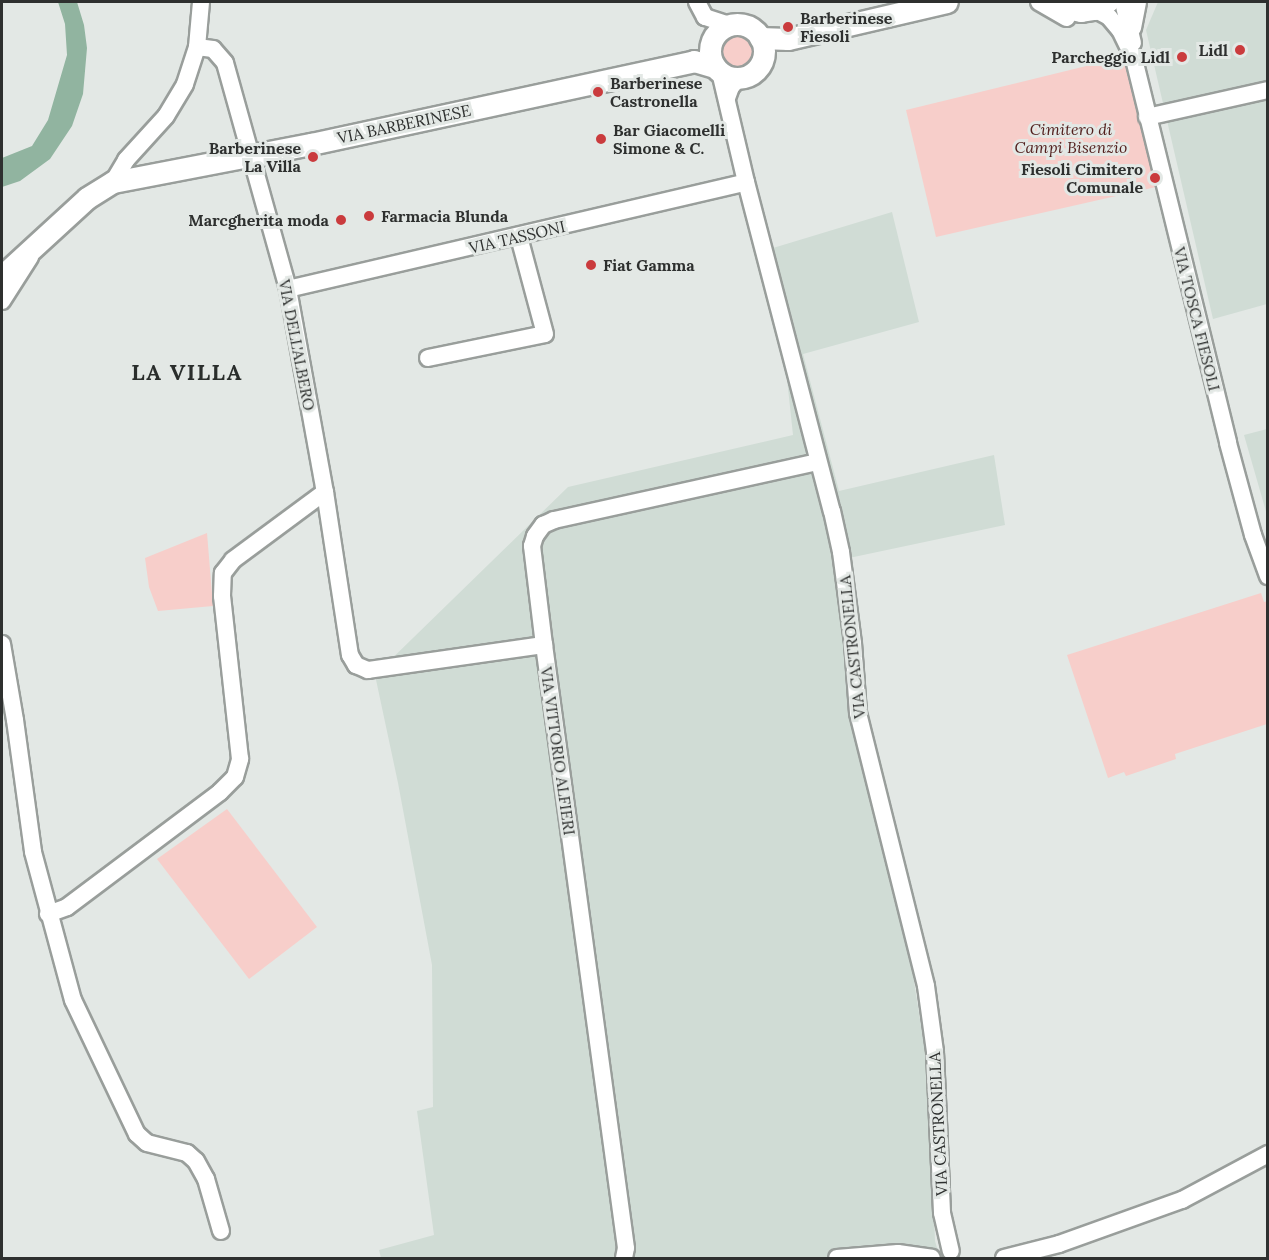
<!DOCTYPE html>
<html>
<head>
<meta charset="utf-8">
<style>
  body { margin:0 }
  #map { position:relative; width:1269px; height:1260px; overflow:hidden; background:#e3e8e5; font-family:Lora,serif }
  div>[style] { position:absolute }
  .built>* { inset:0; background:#d0dcd5 }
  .green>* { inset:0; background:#f7ceca }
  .round { border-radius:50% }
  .water>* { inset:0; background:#91b4a0 }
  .roads { filter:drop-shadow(2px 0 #999e9b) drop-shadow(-2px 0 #999e9b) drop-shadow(0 2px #999e9b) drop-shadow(0 -2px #999e9b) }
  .minor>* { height:16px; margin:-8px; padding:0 8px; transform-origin:8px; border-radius:8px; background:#fff }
  .major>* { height:21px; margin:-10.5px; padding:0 10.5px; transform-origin:10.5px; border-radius:10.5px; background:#fff }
  .major>.ring { margin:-10.5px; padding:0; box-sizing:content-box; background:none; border:21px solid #fff; border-radius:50% }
  .dots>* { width:16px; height:16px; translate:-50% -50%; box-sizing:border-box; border:3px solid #e3e8e5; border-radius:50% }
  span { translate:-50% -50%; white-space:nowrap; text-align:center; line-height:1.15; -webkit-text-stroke:6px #e3e8e5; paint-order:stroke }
  .poi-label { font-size:16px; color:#2e302f; font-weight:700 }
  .left { translate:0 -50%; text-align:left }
  .right { translate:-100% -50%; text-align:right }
  .street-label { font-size:16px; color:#2e302f }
  .park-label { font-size:16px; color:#511e1c; font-style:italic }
  .district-label { font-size:22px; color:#2a2e2c; font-weight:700; letter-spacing:1.5px }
  .frame { position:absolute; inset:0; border:3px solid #2e302f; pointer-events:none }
</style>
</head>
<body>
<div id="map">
  <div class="built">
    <i style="clip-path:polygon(1158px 2px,1267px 2px,1267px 304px,1213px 319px,1146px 30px)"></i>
    <i style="clip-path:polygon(892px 212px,919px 322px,803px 354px,839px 491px,994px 455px,1005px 525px,849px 558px,869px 727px,920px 933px,913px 975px,929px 1077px,935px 1241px,940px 1258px,381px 1258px,379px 1250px,434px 1235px,417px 1111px,433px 1107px,432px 965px,398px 783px,375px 675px,568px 487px,793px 435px,773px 248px)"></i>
    <i style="clip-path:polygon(1267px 429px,1268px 429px,1267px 515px,1244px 435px)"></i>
  </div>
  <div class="green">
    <i class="round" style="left:720px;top:34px;width:34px;height:34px"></i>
    <i style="clip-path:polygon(1123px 57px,1156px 187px,936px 237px,906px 110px)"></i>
    <i style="clip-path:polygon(207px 533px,213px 606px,158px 611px,149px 587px,145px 558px)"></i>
    <i style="clip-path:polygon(1261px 593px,1264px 602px,1268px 601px,1267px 724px,1175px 754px,1176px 759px,1126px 776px,1124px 772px,1108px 778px,1067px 655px)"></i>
    <i style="clip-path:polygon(227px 809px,317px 927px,249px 979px,157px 859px)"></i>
  </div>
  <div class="water">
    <i style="clip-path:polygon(58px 2px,77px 2px,84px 25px,87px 48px,83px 94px,72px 126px,50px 159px,20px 181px,2px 187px,2px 158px,32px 146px,48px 120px,67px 55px,65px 24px)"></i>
  </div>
  <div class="roads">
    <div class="minor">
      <i style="left:697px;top:2px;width:17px;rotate:62deg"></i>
      <i style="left:705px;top:17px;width:26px;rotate:18deg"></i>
      <i style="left:1039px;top:2px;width:32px;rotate:30deg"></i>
      <i style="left:1123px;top:2px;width:42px;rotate:76.3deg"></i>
      <i style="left:1094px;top:9px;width:17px;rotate:28deg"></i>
      <i style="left:1109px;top:17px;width:17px;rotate:50deg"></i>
      <i style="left:1120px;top:30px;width:32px;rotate:64deg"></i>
      <i style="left:1134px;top:59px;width:395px;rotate:76.2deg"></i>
      <i style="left:1228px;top:443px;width:95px;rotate:74.8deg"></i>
      <i style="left:1253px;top:535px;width:44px;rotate:69.9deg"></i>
      <i style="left:1133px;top:28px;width:26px;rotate:-79deg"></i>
      <i style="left:197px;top:47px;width:16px;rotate:7deg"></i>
      <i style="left:213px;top:49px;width:18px;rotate:49deg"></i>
      <i style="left:225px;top:63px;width:235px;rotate:74.4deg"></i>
      <i style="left:288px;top:289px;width:206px;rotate:79.7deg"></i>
      <i style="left:325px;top:492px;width:165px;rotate:81.3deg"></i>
      <i style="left:350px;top:655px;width:12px;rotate:59deg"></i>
      <i style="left:356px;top:665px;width:13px;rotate:23deg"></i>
      <i style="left:368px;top:670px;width:178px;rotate:-8.1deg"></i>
      <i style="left:720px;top:72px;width:113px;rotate:76.7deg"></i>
      <i style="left:746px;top:182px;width:340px;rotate:75.4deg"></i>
      <i style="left:832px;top:511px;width:42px;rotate:77.6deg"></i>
      <i style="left:841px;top:552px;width:92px;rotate:82.5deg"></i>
      <i style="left:853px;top:643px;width:70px;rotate:85.9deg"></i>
      <i style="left:858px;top:713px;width:281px;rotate:76deg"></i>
      <i style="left:926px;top:986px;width:67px;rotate:82.2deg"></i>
      <i style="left:935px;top:1052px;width:161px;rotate:87.5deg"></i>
      <i style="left:942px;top:1213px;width:39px;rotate:77deg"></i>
      <i style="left:727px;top:98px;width:12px;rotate:-70deg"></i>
      <i style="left:731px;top:87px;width:12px;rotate:-48deg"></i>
      <i style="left:1147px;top:117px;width:124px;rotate:-12.6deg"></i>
      <i style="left:113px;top:182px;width:26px;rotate:-59deg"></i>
      <i style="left:126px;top:160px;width:59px;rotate:-47.7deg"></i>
      <i style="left:166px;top:116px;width:37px;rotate:-59deg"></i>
      <i style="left:185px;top:84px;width:39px;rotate:-72deg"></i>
      <i style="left:197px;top:47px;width:45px;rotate:-84.9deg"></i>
      <i style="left:288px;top:289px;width:470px;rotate:-13.1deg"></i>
      <i style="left:2px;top:301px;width:52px;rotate:-57.5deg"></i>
      <i style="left:428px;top:358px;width:119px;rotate:-11.6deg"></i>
      <i style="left:545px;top:334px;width:100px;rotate:-105deg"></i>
      <i style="left:2px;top:644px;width:77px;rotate:80.3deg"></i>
      <i style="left:15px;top:720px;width:133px;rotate:82.2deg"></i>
      <i style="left:33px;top:852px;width:153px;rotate:74.9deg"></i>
      <i style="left:73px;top:1000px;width:148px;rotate:64.5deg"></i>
      <i style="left:137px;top:1134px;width:13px;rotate:42deg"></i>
      <i style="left:147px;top:1143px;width:41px;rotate:14deg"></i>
      <i style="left:187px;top:1153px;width:12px;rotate:42deg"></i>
      <i style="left:196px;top:1161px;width:21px;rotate:61deg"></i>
      <i style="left:206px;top:1179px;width:54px;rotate:73.9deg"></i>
      <i style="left:48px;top:914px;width:20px;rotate:-20deg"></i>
      <i style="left:67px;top:907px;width:191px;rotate:-36.9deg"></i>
      <i style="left:220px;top:792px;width:21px;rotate:-45deg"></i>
      <i style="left:235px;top:777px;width:19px;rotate:-74deg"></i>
      <i style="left:240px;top:759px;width:164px;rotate:-96.3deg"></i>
      <i style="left:222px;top:596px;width:23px;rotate:-88deg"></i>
      <i style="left:223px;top:573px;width:16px;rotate:-52deg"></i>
      <i style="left:233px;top:560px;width:114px;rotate:-36.5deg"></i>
      <i style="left:624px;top:1258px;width:10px;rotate:-79deg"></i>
      <i style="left:626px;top:1248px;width:609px;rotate:-97.74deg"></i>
      <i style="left:544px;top:645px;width:100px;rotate:-96.9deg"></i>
      <i style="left:532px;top:546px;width:10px;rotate:-73deg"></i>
      <i style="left:535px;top:536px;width:14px;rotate:-54deg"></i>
      <i style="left:543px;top:525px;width:12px;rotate:-24deg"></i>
      <i style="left:554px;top:520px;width:270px;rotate:-12.4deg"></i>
      <i style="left:837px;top:1258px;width:61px;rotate:-4.7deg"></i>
      <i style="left:898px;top:1253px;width:34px;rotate:8deg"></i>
      <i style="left:1004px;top:1258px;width:57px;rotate:-14.3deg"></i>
      <i style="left:1059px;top:1244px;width:131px;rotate:-19.7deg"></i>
      <i style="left:1182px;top:1200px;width:98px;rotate:-28.1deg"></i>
    </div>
    <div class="major">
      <i style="left:1058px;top:2px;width:14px;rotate:30deg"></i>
      <i style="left:1070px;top:9px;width:11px;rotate:10deg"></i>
      <i style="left:1081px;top:11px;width:13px;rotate:-9deg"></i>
      <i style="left:1094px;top:9px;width:15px;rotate:-28deg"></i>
      <i class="ring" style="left:710px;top:24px;width:33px;height:33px"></i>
      <i style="left:760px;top:38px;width:28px;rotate:2deg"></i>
      <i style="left:788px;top:39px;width:163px;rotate:-13.1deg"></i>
      <i style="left:2px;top:276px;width:115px;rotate:-42.5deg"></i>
      <i style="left:87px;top:198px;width:31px;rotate:-32deg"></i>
      <i style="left:113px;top:182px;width:202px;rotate:-10.9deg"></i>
      <i style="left:311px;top:144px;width:392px;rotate:-12.2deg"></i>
      <i style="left:694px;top:61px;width:22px;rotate:16deg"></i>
    </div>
  </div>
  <div class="dots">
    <i style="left:788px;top:27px;background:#ca3b3d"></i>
    <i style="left:1240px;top:50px;background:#ca3b3d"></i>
    <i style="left:1182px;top:57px;background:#ca3b3d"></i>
    <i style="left:598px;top:92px;background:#ca3b3d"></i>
    <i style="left:601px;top:139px;background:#ca3b3d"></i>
    <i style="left:313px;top:157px;background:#ca3b3d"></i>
    <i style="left:1155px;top:178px;background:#ca3b3d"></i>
    <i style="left:369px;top:216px;background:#ca3b3d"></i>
    <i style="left:341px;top:220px;background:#ca3b3d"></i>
    <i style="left:591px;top:265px;background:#ca3b3d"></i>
  </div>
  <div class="poi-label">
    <span class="left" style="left:800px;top:27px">Barberinese<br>Fiesoli</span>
    <span class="right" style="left:1228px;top:50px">Lidl</span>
    <span class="right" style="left:1170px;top:57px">Parcheggio Lidl</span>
    <span class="left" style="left:610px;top:92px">Barberinese<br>Castronella</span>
    <span class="left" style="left:613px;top:139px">Bar Giacomelli<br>Simone &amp; C.</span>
    <span class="right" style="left:301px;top:157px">Barberinese<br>La Villa</span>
    <span class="right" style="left:1143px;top:178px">Fiesoli Cimitero<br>Comunale</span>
    <span class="left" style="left:381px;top:216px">Farmacia Blunda</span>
    <span class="right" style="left:329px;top:220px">Marcgherita moda</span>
    <span class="left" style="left:603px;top:265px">Fiat Gamma</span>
  </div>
  <div class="street-label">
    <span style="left:404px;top:124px;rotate:-12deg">VIA BARBERINESE</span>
    <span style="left:517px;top:237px;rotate:-13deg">VIA TASSONI</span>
    <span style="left:1197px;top:319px;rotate:76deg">VIA TOSCA FIESOLI</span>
    <span style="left:297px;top:345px;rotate:79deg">VIA DELL'ALBERO</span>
    <span style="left:852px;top:647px;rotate:-96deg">VIA CASTRONELLA</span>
    <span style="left:558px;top:751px;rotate:82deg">VIA VITTORIO ALFIERI</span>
    <span style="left:938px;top:1124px;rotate:-93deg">VIA CASTRONELLA</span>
  </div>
  <div class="park-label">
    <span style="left:1071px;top:138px">Cimitero di<br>Campi Bisenzio</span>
  </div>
  <div class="district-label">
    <span style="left:187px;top:373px">LA VILLA</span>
  </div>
  <div class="frame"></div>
</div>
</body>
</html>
